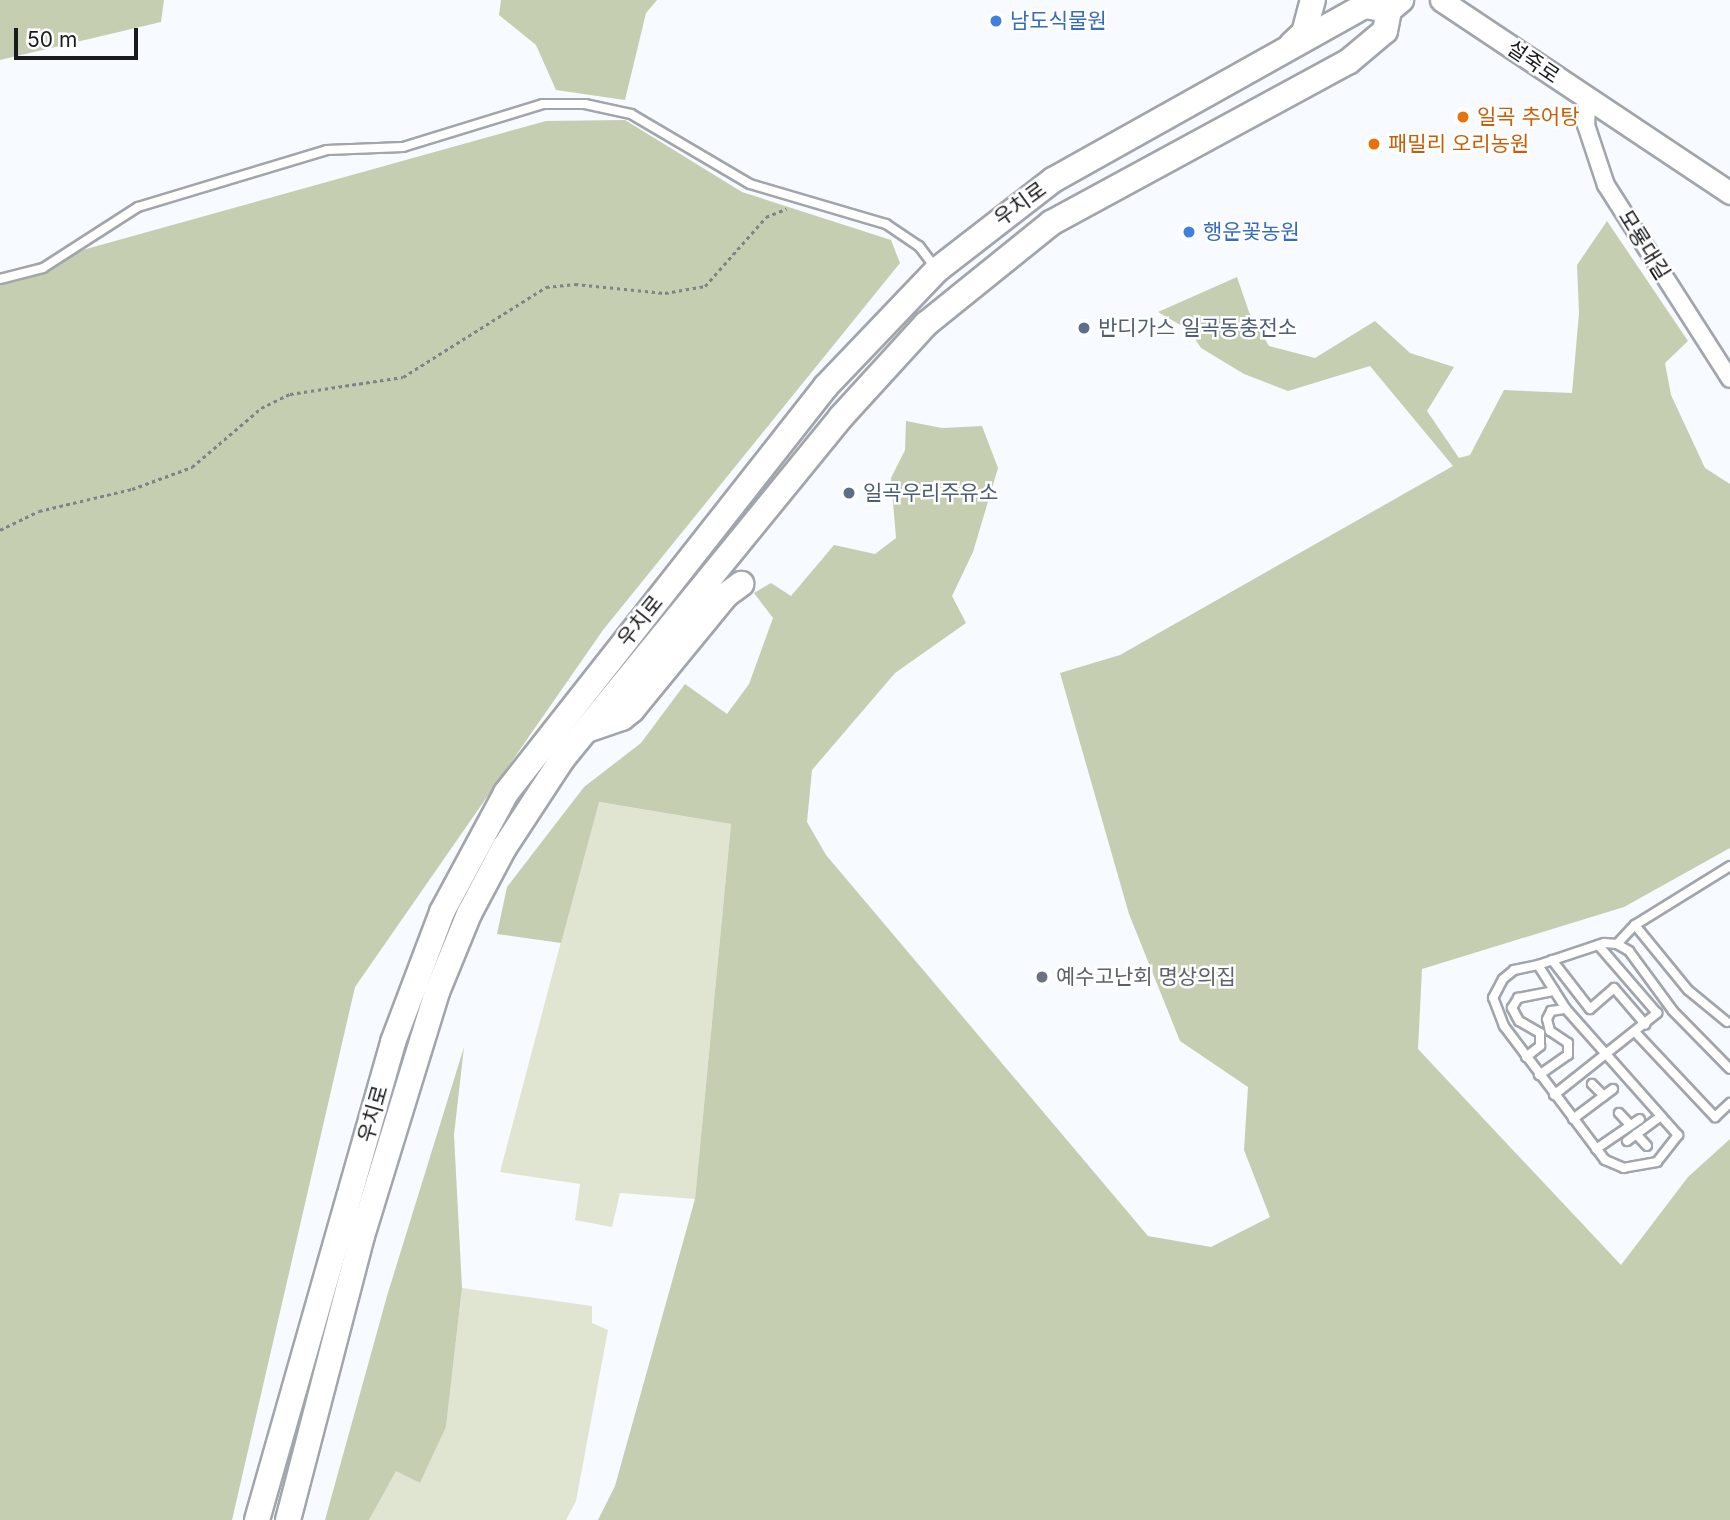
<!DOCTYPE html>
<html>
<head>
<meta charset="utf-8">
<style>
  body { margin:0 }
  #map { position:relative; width:1730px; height:1520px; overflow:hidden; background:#f7faff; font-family:Inter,"Noto Sans KR",sans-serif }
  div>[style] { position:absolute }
  .green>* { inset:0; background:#dfe5d1 }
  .forest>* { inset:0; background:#c5ceb1 }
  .path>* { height:2.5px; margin-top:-1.25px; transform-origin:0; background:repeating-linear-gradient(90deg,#808286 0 3.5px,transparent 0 7px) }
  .roads { filter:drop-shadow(2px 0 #a1a5ac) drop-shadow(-2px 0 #a1a5ac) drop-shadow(0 2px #a1a5ac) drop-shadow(0 -2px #a1a5ac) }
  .service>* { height:8px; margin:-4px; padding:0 4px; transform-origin:4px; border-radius:4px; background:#fff }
  .minor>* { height:16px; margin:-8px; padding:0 8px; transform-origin:8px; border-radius:8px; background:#fff }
  .secondary>* { height:21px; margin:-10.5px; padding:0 10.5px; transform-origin:10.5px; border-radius:10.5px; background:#fff }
  .primary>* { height:24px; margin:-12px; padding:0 12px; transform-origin:12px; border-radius:12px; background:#fff }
  .dots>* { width:19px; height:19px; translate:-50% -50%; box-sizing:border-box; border:4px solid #fff; border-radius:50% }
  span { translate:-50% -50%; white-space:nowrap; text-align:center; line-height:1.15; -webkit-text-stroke:5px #fff; paint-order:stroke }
  .shop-label { font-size:21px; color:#366cbe }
  .left { translate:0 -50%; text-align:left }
  .street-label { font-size:21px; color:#1a1b1e }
  .food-label { font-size:21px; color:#c56008 }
  .service-label { font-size:21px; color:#4e5e75 }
  .worship-label { font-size:21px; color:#5b616d }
  .scale { position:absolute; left:14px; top:28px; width:124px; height:32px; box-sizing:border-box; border:4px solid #1a1b1e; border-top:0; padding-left:9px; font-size:21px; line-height:24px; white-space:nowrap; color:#1a1b1e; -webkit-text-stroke:5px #fff; paint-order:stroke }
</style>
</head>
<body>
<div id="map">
  <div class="green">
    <i style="clip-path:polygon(598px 802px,731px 824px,695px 1199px,620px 1193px,612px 1227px,575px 1220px,580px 1184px,500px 1172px)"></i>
    <i style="clip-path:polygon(462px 1288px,592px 1306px,592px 1323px,608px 1330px,576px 1501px,566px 1520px,369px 1520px,395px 1470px,420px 1483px,446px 1427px)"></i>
  </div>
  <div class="forest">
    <i style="clip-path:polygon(0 0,164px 0,161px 22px,0 60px)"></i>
    <i style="clip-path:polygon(501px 0,657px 0,646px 13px,625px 100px,556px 90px,536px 45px,499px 15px)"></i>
    <i style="clip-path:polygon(625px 120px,742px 192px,891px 240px,900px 263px,603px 630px,355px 987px,232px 1520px,0 1520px,0 273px,546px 121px)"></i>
    <i style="clip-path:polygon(1607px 221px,1688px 341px,1665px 363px,1671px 395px,1705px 468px,1730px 484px,1730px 848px,1624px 907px,1422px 969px,1418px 1049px,1621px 1265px,1688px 1177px,1730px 1139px,1730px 1520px,598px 1520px,615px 1486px,695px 1199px,731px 824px,599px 802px,561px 943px,497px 934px,507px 887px,584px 787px,641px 743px,685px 684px,727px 714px,749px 684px,773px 618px,754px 593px,771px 583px,791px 596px,834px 545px,875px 554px,896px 538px,891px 478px,905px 450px,906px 421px,942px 428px,982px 426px,998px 468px,973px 552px,952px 596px,966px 623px,895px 673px,812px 770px,807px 822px,826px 855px,1148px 1236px,1211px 1247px,1270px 1217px,1244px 1150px,1248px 1087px,1180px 1041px,1129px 914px,1060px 673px,1120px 655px,1453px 466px,1370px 366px,1288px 391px,1244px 374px,1201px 348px,1189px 330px,1158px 312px,1237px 277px,1249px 312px,1269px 346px,1315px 358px,1375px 321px,1410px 353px,1454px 367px,1427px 411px,1459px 458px,1470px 455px,1504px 390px,1572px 393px,1579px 313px,1577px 265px)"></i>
    <i style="clip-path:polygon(464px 1047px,454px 1135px,462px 1288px,446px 1427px,420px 1483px,396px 1471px,369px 1520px,325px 1520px,387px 1296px)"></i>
  </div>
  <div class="path">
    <i style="left:0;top:530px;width:43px;rotate:-26deg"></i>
    <i style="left:39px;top:511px;width:96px;rotate:-13.3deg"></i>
    <i style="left:132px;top:489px;width:64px;rotate:-20.1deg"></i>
    <i style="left:192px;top:467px;width:91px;rotate:-40.5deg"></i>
    <i style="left:261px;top:408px;width:32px;rotate:-26deg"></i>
    <i style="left:290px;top:394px;width:114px;rotate:-8.6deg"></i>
    <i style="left:403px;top:377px;width:169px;rotate:-32.2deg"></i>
    <i style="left:546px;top:287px;width:29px;rotate:-6deg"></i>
    <i style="left:575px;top:284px;width:90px;rotate:5.7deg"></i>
    <i style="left:665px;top:293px;width:41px;rotate:-9.9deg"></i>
    <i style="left:705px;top:286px;width:92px;rotate:-48.5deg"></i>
    <i style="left:766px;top:217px;width:22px;rotate:-22deg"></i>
  </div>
  <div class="roads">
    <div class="service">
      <i style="left:0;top:279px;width:44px;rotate:-14.3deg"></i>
      <i style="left:43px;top:268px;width:113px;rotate:-32.7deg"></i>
      <i style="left:138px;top:207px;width:197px;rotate:-16.8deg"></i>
      <i style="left:327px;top:150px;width:76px;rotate:-2.3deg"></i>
      <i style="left:403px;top:147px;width:146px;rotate:-17.1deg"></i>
      <i style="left:543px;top:104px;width:42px"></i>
      <i style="left:585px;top:104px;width:47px;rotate:12.3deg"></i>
      <i style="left:631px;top:114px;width:138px;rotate:30.5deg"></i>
      <i style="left:750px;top:184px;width:142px;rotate:16.4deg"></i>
      <i style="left:886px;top:224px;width:40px;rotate:34deg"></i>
      <i style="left:919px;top:246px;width:26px;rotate:53deg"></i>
      <i style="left:1617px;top:944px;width:26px;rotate:-47deg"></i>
      <i style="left:1552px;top:960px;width:62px;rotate:52.2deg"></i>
      <i style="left:1590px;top:1009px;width:32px;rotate:-41deg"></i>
      <i style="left:1614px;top:988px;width:48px;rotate:49.3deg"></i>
      <i style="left:1538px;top:965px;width:52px;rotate:57.5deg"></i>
      <i style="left:1566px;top:1009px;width:169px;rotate:48.4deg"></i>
      <i style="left:1678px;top:1135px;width:34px;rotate:128deg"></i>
      <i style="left:1657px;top:1162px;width:34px;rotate:170deg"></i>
      <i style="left:1624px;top:1168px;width:21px;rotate:-157deg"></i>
      <i style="left:1605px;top:1160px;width:168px;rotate:-127deg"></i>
      <i style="left:1504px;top:1026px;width:30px;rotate:-111deg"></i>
      <i style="left:1493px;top:998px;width:21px;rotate:-62deg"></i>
      <i style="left:1503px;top:979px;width:14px;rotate:-39deg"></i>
      <i style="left:1514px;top:970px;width:25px;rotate:-12deg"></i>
      <i style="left:1538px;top:965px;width:70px;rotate:-18.4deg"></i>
      <i style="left:1604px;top:943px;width:13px;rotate:4deg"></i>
      <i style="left:1617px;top:944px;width:14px;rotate:30deg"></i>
      <i style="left:1629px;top:951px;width:74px;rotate:53.7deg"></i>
      <i style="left:1673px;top:1011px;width:81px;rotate:45.5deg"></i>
      <i style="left:1727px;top:1022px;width:50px;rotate:-140.6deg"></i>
      <i style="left:1688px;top:990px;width:84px;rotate:-129.2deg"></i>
      <i style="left:1635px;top:925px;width:112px;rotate:-31.8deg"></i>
      <i style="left:1635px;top:1032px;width:117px;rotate:46.7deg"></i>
      <i style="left:1715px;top:1117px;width:21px;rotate:-43deg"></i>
      <i style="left:1526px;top:1057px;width:18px;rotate:-38deg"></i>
      <i style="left:1540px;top:1046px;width:13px;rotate:-90deg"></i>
      <i style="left:1540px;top:1033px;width:24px;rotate:-150deg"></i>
      <i style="left:1519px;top:1021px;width:15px;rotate:-118deg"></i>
      <i style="left:1512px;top:1008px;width:12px;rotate:-59deg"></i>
      <i style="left:1518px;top:998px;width:37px;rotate:-11deg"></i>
      <i style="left:1539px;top:1075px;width:35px;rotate:-35deg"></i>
      <i style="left:1568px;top:1055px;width:12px;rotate:-90deg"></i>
      <i style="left:1568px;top:1043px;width:22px;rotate:-146deg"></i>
      <i style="left:1550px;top:1031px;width:12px;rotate:-104deg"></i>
      <i style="left:1547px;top:1019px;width:9px;rotate:-63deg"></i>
      <i style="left:1551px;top:1011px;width:15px;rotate:-8deg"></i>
      <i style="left:1592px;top:1084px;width:17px;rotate:45deg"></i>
      <i style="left:1554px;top:1095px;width:132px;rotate:-38.5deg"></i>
      <i style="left:1657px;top:1013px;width:90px;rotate:-130.9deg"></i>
      <i style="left:1619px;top:1113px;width:16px;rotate:47deg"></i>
      <i style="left:1573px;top:1119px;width:50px;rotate:-36.9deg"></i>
      <i style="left:1636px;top:1134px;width:16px;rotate:47deg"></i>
      <i style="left:1627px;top:1141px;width:42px;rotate:-36.3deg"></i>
      <i style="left:1596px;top:1149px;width:53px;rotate:-34.3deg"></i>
    </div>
    <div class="minor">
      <i style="left:1587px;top:100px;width:25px;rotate:92deg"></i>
      <i style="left:1586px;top:125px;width:63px;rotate:71.6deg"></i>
      <i style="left:1606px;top:185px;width:230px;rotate:57.4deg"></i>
    </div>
    <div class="secondary">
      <i style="left:1441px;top:0;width:348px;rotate:33.7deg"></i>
    </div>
    <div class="primary">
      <i style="left:1292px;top:44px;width:16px;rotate:-43deg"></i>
      <i style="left:1304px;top:33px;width:34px;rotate:-75deg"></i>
      <i style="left:587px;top:730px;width:37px;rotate:-19deg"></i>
      <i style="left:622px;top:718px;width:13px;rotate:-39deg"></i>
      <i style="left:632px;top:710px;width:149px;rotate:-50.7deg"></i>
      <i style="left:726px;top:595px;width:19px;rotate:-36deg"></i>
      <i style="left:257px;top:1520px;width:497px;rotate:-74.1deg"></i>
      <i style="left:393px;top:1042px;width:139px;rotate:-69.3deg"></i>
      <i style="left:442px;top:912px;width:135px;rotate:-61.7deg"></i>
      <i style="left:506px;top:793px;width:518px;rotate:-51.82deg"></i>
      <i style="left:826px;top:386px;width:161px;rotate:-46.3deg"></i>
      <i style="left:937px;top:270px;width:147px;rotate:-37.8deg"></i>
      <i style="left:1053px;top:180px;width:356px;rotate:-29.2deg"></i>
      <i style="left:1364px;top:6px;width:25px;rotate:9deg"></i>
      <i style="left:288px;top:1520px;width:293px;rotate:-75.4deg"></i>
      <i style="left:362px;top:1236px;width:255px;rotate:-72.9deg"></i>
      <i style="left:437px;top:992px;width:84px;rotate:-67.7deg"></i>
      <i style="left:469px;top:914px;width:75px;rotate:-62.1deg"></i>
      <i style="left:504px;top:848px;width:108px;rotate:-56.8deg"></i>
      <i style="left:563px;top:758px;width:440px;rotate:-50.8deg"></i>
      <i style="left:841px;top:417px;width:126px;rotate:-47.6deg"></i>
      <i style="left:926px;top:324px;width:161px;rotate:-38.9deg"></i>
      <i style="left:1051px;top:223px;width:338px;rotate:-28.5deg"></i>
      <i style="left:1348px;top:62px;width:48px;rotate:-40deg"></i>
      <i style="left:1385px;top:31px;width:21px;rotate:-79deg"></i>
      <i style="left:1389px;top:10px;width:16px;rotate:-40deg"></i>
    </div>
  </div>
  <div class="dots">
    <i style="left:996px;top:21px;background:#3f7fe0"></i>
    <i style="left:1463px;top:117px;background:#e8710a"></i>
    <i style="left:1374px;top:144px;background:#e8710a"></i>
    <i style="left:1189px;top:232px;background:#3f7fe0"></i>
    <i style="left:1084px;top:328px;background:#5c6f8a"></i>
    <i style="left:849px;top:493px;background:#5c6f8a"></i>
    <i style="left:1042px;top:977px;background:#6b7280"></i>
  </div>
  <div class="shop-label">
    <span class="left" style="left:1010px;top:21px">남도식물원</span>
    <span class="left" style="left:1203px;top:232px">행운꽃농원</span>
  </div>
  <div class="street-label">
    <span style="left:1533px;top:62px;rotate:34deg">설죽로</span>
    <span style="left:1020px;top:204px;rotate:-36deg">우치로</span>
    <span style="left:1644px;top:245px;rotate:58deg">모룡대길</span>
    <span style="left:640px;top:621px;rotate:-51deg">우치로</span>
    <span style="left:373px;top:1114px;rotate:-74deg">우치로</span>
  </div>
  <div class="food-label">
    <span class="left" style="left:1477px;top:117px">일곡 추어탕</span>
    <span class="left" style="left:1388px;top:144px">패밀리 오리농원</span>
  </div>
  <div class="service-label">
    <span class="left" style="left:1098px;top:328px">반디가스 일곡동충전소</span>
    <span class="left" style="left:863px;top:493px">일곡우리주유소</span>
  </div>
  <div class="worship-label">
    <span class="left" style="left:1056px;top:977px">예수고난회 명상의집</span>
  </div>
  <div class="scale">50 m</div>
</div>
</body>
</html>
